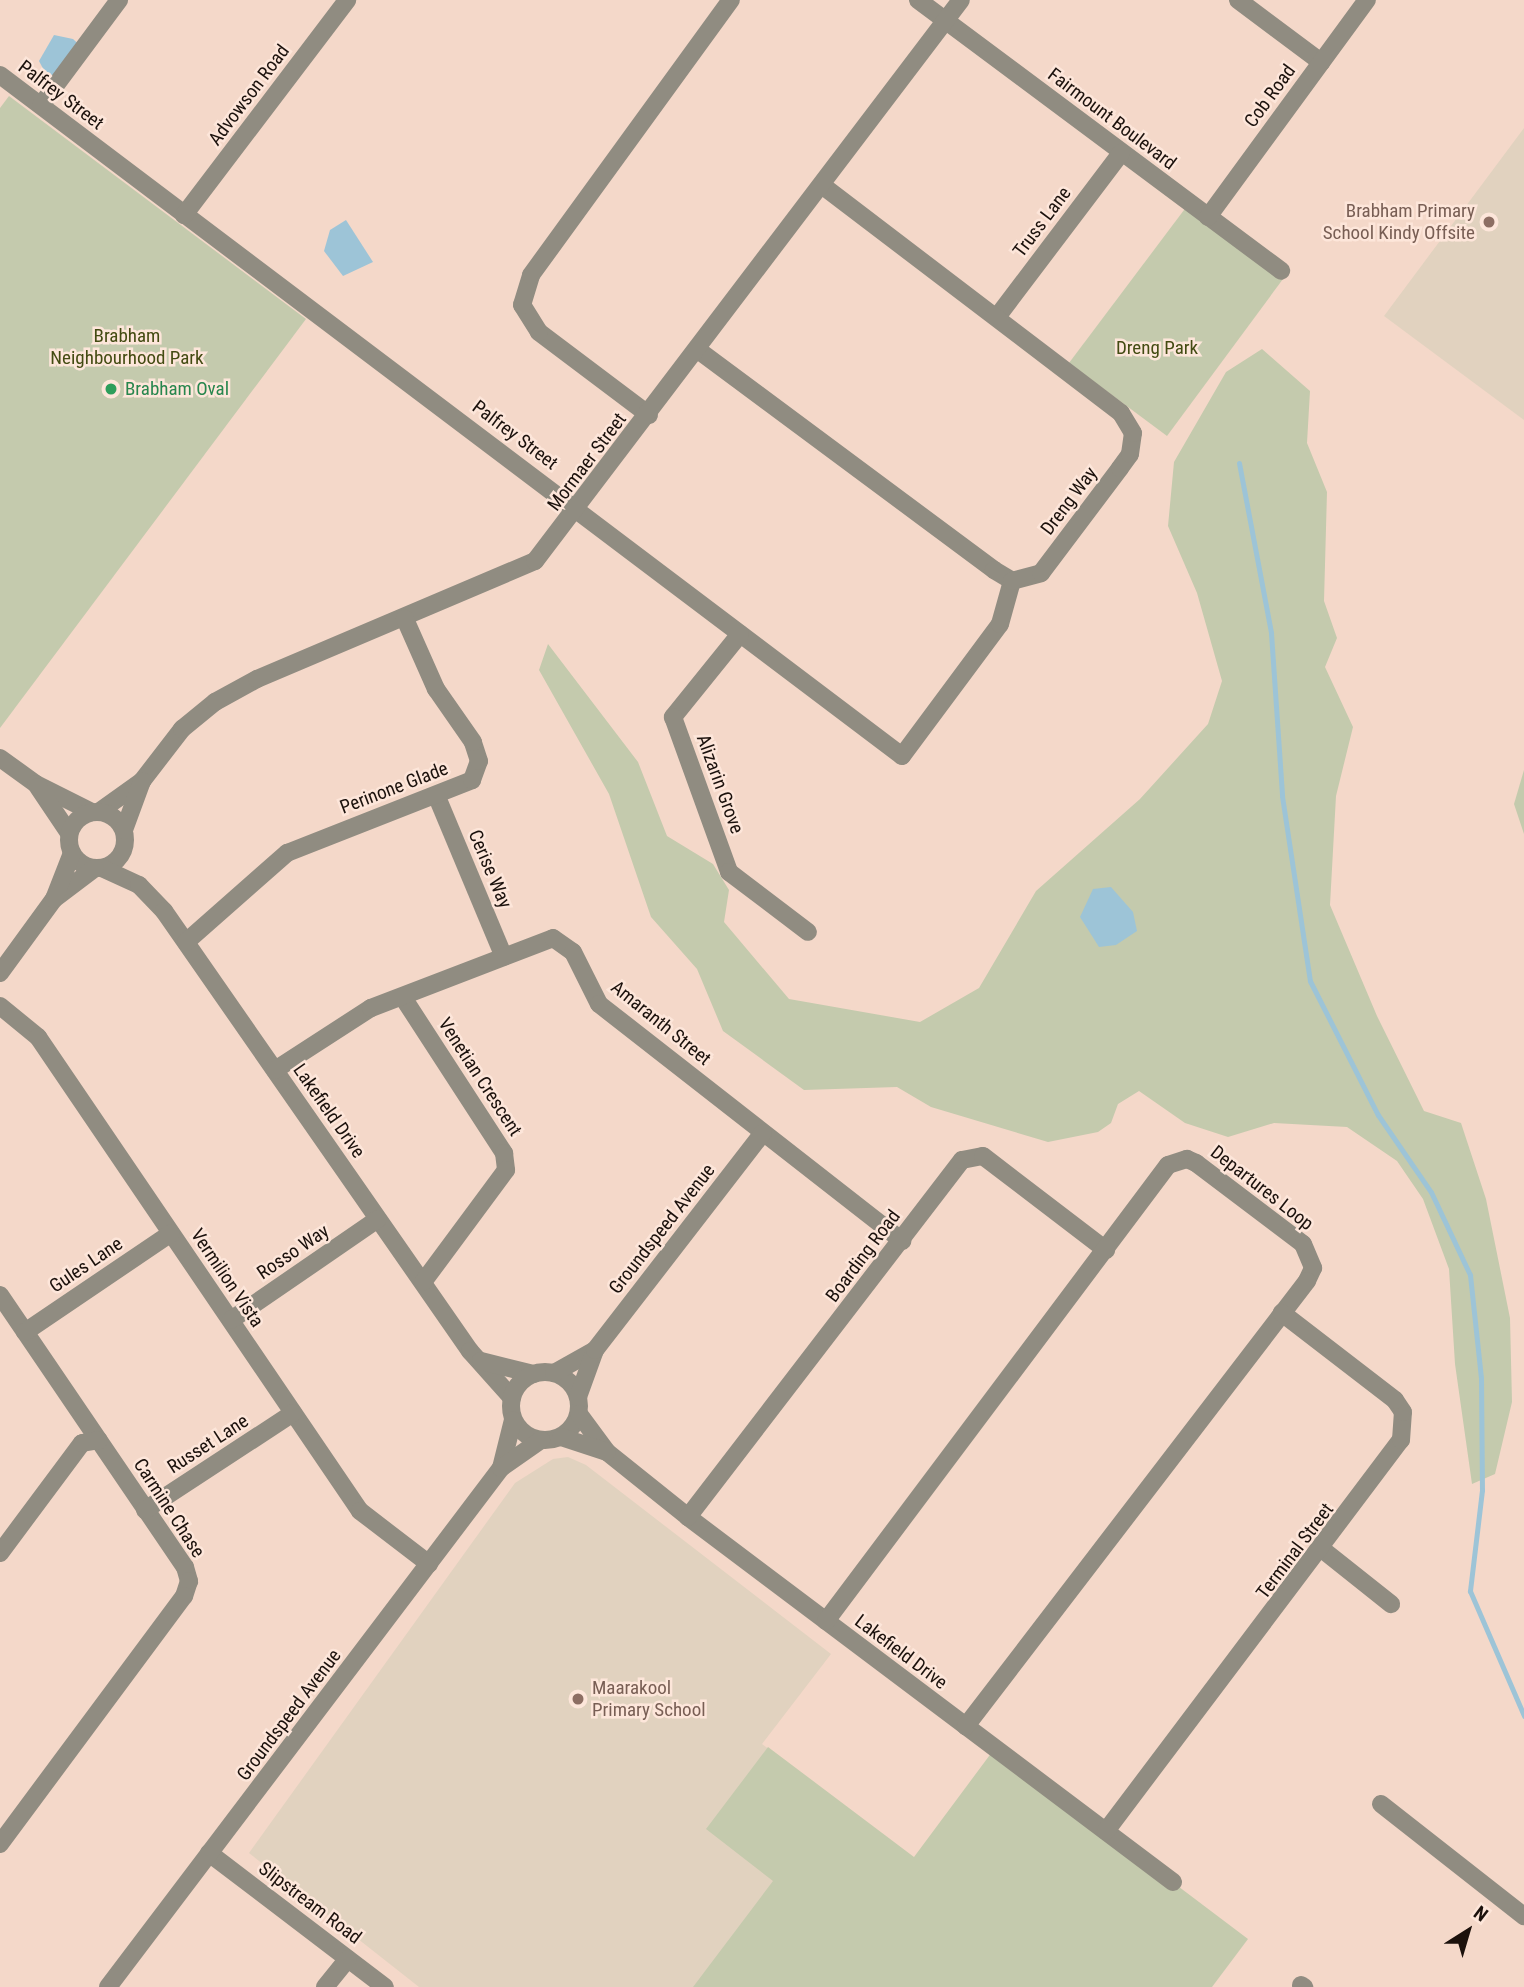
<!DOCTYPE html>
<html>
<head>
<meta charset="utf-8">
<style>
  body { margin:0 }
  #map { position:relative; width:1524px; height:1987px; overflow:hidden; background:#f4d8c9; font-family:"Roboto Condensed",sans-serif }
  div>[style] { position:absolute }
  .education>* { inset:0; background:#e1d2bf }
  .green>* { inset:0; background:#c4caad }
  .water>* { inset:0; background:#9dc4d7 }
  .stream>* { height:5px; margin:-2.5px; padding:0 2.5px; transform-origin:2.5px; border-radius:2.5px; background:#9dc4d7 }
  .minor>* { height:18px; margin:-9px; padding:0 9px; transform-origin:9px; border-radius:9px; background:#908c81 }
  .minor>.ring { margin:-9px; padding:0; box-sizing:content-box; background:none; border:18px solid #908c81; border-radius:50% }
  .dots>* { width:19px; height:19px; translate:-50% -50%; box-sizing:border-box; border:4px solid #fde6da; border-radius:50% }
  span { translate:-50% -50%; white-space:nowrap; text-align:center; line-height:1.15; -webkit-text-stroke:5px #fde6da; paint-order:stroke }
  .street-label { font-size:19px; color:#1b110c }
  .education-label { font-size:19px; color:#785e54 }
  .right { translate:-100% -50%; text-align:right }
  .left { translate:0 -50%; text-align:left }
  .park-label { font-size:19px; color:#434b12 }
  .leisure-label { font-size:19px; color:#27864d }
  .north { position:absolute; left:1433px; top:1896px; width:70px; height:70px; -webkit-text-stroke:5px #fde6da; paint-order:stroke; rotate:37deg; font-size:19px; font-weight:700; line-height:28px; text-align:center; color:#1b110c }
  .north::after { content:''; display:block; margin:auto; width:24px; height:32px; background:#1b110c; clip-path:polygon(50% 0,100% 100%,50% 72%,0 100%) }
</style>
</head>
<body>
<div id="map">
  <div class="education">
    <i style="clip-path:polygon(1524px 128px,1524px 420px,1384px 316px)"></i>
    <i style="clip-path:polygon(568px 1457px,586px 1465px,831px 1654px,762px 1744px,835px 1799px,697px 1987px,419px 1987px,249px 1853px,515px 1483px,553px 1459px)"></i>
  </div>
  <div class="green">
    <i style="clip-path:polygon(9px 96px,306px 319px,0 728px,0 108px)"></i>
    <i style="clip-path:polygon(1187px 206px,1283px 279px,1167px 436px,1069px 363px)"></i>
    <i style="clip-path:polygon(1262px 349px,1310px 391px,1307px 443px,1327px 492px,1324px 601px,1337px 638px,1325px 667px,1353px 727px,1336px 796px,1330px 905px,1377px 1016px,1424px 1111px,1461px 1123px,1486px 1199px,1510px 1318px,1512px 1402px,1495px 1474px,1472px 1484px,1455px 1364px,1449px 1269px,1423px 1199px,1397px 1161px,1347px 1127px,1274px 1123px,1228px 1137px,1185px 1123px,1139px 1091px,1118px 1104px,1111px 1123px,1098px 1132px,1048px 1142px,931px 1107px,897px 1087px,804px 1090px,723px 1031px,697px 969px,651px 917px,609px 794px,539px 670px,548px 644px,638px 762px,667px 836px,713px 864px,729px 890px,724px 922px,789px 999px,920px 1022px,979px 988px,1036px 891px,1140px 799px,1208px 724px,1222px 681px,1197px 593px,1168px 526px,1174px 462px,1226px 372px)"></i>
    <i style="clip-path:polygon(1524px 770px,1524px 834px,1514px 804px)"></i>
    <i style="clip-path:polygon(768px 1747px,914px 1857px,995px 1748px,1248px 1939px,1212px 1987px,693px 1987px,773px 1881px,706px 1829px)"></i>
  </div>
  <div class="water">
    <i style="clip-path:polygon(54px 35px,73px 39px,85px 50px,69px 75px,48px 78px,39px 61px)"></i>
    <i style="clip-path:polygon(346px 220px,373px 262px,343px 276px,324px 251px,330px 230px)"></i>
    <i style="clip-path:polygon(1111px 887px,1133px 912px,1137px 931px,1116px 945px,1099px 947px,1080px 917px,1093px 889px)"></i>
  </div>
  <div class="stream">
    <i style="left:1239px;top:463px;width:173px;rotate:79.3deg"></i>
    <i style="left:1271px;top:633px;width:163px;rotate:86.1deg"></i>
    <i style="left:1282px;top:796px;width:187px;rotate:81.4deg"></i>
    <i style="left:1310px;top:981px;width:150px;rotate:63.1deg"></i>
    <i style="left:1378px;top:1115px;width:93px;rotate:55.5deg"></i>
    <i style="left:1431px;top:1192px;width:92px;rotate:64.8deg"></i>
    <i style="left:1470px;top:1275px;width:104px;rotate:83.9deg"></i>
    <i style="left:1481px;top:1378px;width:112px;rotate:89.5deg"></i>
    <i style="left:1482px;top:1490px;width:102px;rotate:96.8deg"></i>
    <i style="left:1470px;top:1591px;width:136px;rotate:66.6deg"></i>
  </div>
  <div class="minor">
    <i style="left:918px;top:0;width:453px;rotate:36.7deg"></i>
    <i style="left:1238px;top:0;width:104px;rotate:36.8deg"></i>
    <i style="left:0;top:75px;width:1130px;rotate:37.05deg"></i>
    <i style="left:902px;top:756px;width:164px;rotate:-53.4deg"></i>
    <i style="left:1000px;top:624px;width:45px;rotate:-74.4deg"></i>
    <i style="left:41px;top:105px;width:131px;rotate:-53.4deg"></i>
    <i style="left:184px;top:215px;width:270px;rotate:-52.8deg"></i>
    <i style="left:1208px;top:217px;width:269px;rotate:-53.8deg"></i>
    <i style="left:997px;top:317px;width:206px;rotate:-52.9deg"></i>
    <i style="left:698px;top:350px;width:369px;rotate:36.6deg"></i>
    <i style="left:994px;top:570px;width:21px;rotate:31deg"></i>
    <i style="left:1012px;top:581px;width:30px;rotate:-15deg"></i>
    <i style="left:1041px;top:573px;width:131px;rotate:-53deg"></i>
    <i style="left:1120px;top:468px;width:17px;rotate:-54deg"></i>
    <i style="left:1130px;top:454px;width:21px;rotate:-82deg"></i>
    <i style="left:1133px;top:433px;width:23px;rotate:-121deg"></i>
    <i style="left:1121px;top:413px;width:375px;rotate:-142.7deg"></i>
    <i style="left:649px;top:415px;width:138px;rotate:-143deg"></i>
    <i style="left:539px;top:332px;width:32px;rotate:-122deg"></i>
    <i style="left:522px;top:305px;width:31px;rotate:-73deg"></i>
    <i style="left:531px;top:275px;width:340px;rotate:-54deg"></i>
    <i style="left:740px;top:634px;width:107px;rotate:128.9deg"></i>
    <i style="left:673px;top:717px;width:165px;rotate:70.1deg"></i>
    <i style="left:729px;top:872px;width:99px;rotate:37.2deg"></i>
    <i style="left:0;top:758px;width:44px;rotate:35.8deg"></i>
    <i style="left:36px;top:784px;width:63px;rotate:26.6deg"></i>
    <i style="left:38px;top:787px;width:55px;rotate:56deg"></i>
    <i style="left:437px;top:797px;width:173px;rotate:67.3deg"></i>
    <i style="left:100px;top:811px;width:52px;rotate:-35.5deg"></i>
    <i style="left:142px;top:781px;width:66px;rotate:-52.4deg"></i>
    <i style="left:182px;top:729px;width:43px;rotate:-39.3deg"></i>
    <i style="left:215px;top:702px;width:48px;rotate:-28.7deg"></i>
    <i style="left:257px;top:679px;width:302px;rotate:-23deg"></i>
    <i style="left:535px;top:561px;width:704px;rotate:-52.79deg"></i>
    <i class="ring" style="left:69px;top:812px;width:38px;height:38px"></i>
    <i style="left:124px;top:830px;width:52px;rotate:-69.8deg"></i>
    <i style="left:102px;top:868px;width:41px;rotate:24.7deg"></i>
    <i style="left:139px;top:885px;width:36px;rotate:46deg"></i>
    <i style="left:164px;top:911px;width:536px;rotate:55.18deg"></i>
    <i style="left:470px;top:1351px;width:63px;rotate:48.2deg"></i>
    <i style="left:54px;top:899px;width:51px;rotate:-37.1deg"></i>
    <i style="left:186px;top:942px;width:135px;rotate:-41.4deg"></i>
    <i style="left:287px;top:853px;width:199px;rotate:-21.5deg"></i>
    <i style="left:472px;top:780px;width:20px;rotate:-70deg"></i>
    <i style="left:479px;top:761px;width:20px;rotate:-108deg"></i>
    <i style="left:473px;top:742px;width:65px;rotate:-124.9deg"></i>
    <i style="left:436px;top:689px;width:77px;rotate:-113.9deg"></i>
    <i style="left:0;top:973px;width:92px;rotate:-53.9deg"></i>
    <i style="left:54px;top:899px;width:49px;rotate:-68.6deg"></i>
    <i style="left:404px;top:999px;width:184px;rotate:57deg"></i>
    <i style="left:504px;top:1153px;width:17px;rotate:83deg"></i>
    <i style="left:506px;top:1170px;width:139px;rotate:126.5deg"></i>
    <i style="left:0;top:1006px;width:49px;rotate:39.2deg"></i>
    <i style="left:38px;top:1037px;width:573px;rotate:55.81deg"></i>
    <i style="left:360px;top:1511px;width:87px;rotate:37.5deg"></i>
    <i style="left:275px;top:1070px;width:114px;rotate:-32.9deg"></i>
    <i style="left:371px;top:1008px;width:195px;rotate:-21deg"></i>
    <i style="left:553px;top:938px;width:24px;rotate:35deg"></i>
    <i style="left:573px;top:952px;width:58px;rotate:63.4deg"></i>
    <i style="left:599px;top:1004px;width:385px;rotate:38deg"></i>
    <i style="left:0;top:1295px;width:329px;rotate:55.8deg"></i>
    <i style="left:185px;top:1567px;width:15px;rotate:74deg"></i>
    <i style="left:189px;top:1581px;width:16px;rotate:108deg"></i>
    <i style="left:184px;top:1596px;width:309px;rotate:126.6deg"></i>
    <i style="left:231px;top:1320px;width:178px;rotate:-34.5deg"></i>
    <i style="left:25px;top:1332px;width:176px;rotate:-34.1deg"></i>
    <i style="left:481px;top:1361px;width:54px;rotate:14deg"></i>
    <i class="ring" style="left:511px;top:1372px;width:50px;height:50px"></i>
    <i style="left:554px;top:1373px;width:47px;rotate:-29.3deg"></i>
    <i style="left:578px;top:1397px;width:50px;rotate:-70.1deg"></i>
    <i style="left:595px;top:1350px;width:274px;rotate:-52.3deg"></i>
    <i style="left:579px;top:1414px;width:47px;rotate:53.6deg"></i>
    <i style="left:607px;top:1452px;width:104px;rotate:38.7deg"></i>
    <i style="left:688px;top:1517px;width:607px;rotate:36.96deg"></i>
    <i style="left:561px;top:1437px;width:48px;rotate:18.1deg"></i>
    <i style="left:501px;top:1468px;width:49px;rotate:-76deg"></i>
    <i style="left:145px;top:1510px;width:177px;rotate:-33.2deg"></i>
    <i style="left:688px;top:1517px;width:450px;rotate:-52.5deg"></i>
    <i style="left:962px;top:1160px;width:21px;rotate:-11deg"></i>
    <i style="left:983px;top:1156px;width:155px;rotate:37.4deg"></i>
    <i style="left:1323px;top:1550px;width:87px;rotate:38.5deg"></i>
    <i style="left:0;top:1553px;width:137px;rotate:-53.3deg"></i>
    <i style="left:82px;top:1443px;width:17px;rotate:-10deg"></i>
    <i style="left:826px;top:1621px;width:570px;rotate:-53.13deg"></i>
    <i style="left:1168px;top:1165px;width:20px;rotate:-18deg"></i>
    <i style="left:1187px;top:1159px;width:10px;rotate:24deg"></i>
    <i style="left:1196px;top:1163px;width:134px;rotate:37.1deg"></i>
    <i style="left:1303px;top:1244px;width:26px;rotate:67deg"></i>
    <i style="left:1313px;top:1268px;width:14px;rotate:115deg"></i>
    <i style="left:1307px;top:1281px;width:561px;rotate:127.46deg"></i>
    <i style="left:1381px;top:1804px;width:182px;rotate:38.1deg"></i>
    <i style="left:1106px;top:1831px;width:490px;rotate:-53deg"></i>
    <i style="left:1401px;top:1440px;width:28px;rotate:-86deg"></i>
    <i style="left:1403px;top:1412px;width:14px;rotate:-124deg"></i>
    <i style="left:1395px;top:1400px;width:143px;rotate:-142.4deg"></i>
    <i style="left:209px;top:1853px;width:221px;rotate:37.3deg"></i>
    <i style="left:1301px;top:1985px;width:4px;rotate:34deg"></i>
    <i style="left:108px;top:1987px;width:651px;rotate:-52.87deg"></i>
    <i style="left:501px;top:1468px;width:49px;rotate:-35deg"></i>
    <i style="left:325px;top:1987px;width:36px;rotate:-51deg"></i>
  </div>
  <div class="dots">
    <i style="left:1489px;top:222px;background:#8d6e63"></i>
    <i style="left:111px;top:389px;background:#2e9e5b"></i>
    <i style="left:578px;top:1699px;background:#8d6e63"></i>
  </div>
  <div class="street-label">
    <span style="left:61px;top:95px;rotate:37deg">Palfrey Street</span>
    <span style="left:249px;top:95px;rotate:-53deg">Advowson Road</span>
    <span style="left:1270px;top:96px;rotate:-54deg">Cob Road</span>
    <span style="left:1112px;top:119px;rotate:37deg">Fairmount Boulevard</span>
    <span style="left:1042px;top:222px;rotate:-53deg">Truss Lane</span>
    <span style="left:515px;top:435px;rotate:37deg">Palfrey Street</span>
    <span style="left:587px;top:462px;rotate:-53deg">Mormaer Street</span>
    <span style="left:1069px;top:501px;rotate:-53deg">Dreng Way</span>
    <span style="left:720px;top:784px;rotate:70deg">Alizarin Grove</span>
    <span style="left:394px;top:788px;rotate:-21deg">Perinone Glade</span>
    <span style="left:490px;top:869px;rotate:67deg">Cerise Way</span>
    <span style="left:661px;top:1023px;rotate:39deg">Amaranth Street</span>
    <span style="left:480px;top:1077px;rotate:57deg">Venetian Crescent</span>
    <span style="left:329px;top:1111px;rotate:55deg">Lakefield Drive</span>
    <span style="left:1262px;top:1188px;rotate:38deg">Departures Loop</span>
    <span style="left:662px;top:1229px;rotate:-52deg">Groundspeed Avenue</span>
    <span style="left:293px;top:1252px;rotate:-34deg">Rosso Way</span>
    <span style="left:863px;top:1256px;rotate:-53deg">Boarding Road</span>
    <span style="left:86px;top:1265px;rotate:-34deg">Gules Lane</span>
    <span style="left:227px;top:1278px;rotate:56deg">Vermilion Vista</span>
    <span style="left:208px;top:1444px;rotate:-33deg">Russet Lane</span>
    <span style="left:169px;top:1508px;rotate:57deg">Carmine Chase</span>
    <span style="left:1295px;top:1551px;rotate:-53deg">Terminal Street</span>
    <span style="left:901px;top:1652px;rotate:37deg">Lakefield Drive</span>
    <span style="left:289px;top:1715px;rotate:-53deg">Groundspeed Avenue</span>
    <span style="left:310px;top:1903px;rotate:37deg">Slipstream Road</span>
  </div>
  <div class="education-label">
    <span class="right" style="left:1475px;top:222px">Brabham Primary<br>School Kindy Offsite</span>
    <span class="left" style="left:592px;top:1699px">Maarakool<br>Primary School</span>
  </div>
  <div class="park-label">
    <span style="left:127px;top:347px">Brabham<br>Neighbourhood Park</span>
    <span style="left:1157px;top:348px">Dreng Park</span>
  </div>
  <div class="leisure-label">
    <span class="left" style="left:125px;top:389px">Brabham Oval</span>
  </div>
  <div class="north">N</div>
</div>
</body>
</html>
